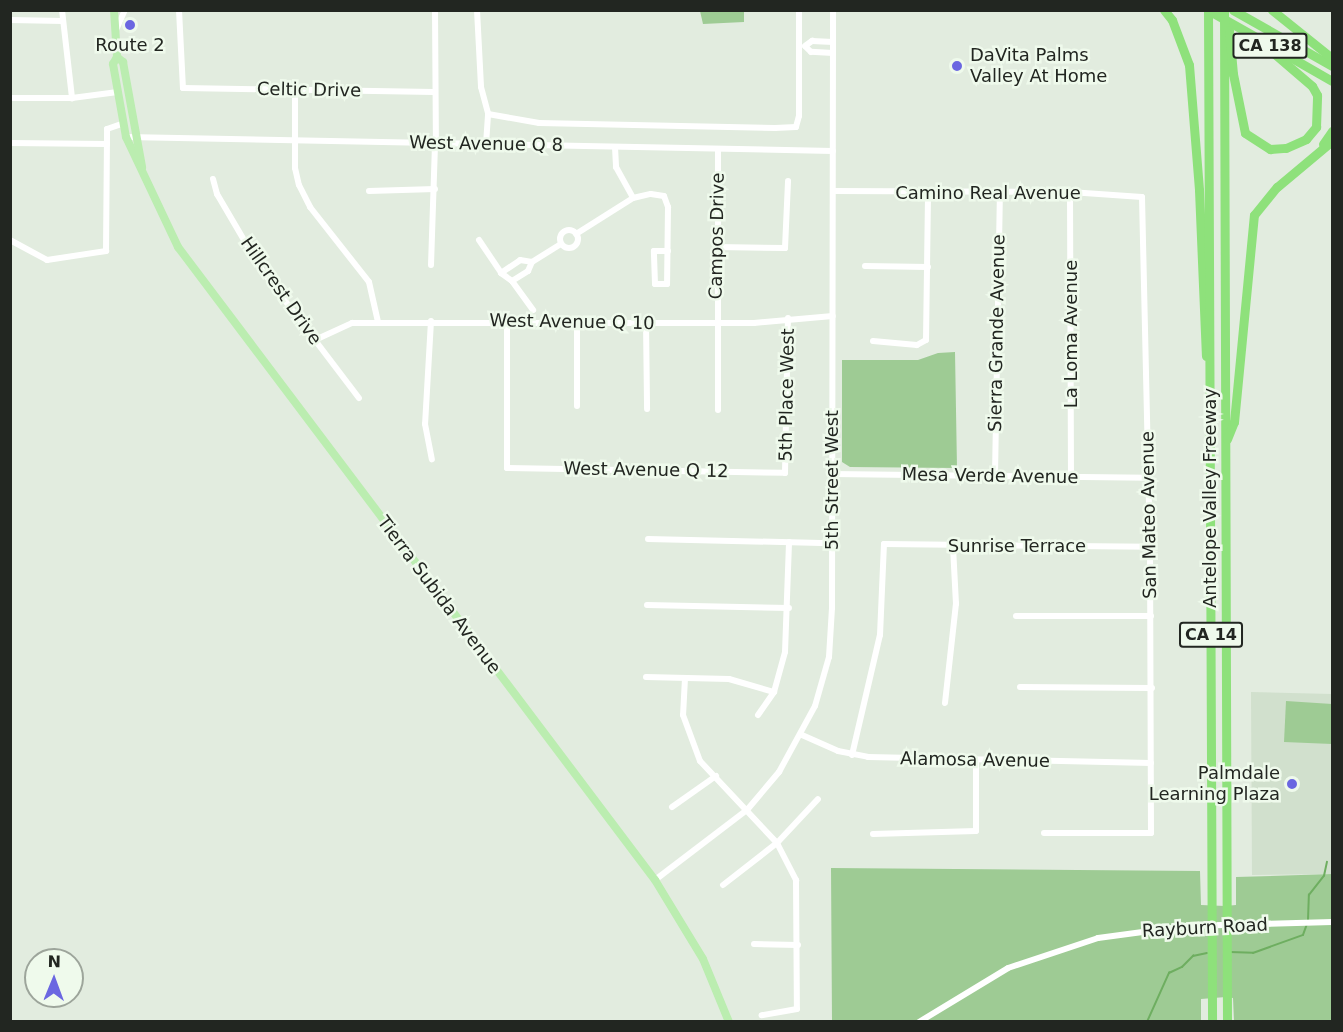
<!DOCTYPE html>
<html>
<head>
<meta charset="utf-8">
<style>
  body { margin:0 }
  #map { position:relative; width:1343px; height:1032px; overflow:hidden; background:#e2ecdf; font-family:"DejaVu Sans",sans-serif }
  div>[style] { position:absolute }
  .built>* { inset:0; background:#d1e0cd }
  .green>* { inset:0; background:#9ecb94 }
  .stream>* { height:1.5px; margin:-0.75px; padding:0 0.75px; transform-origin:0.75px; border-radius:0.75px; background:#6eae60 }
  .minor>* { height:6px; margin:-3px; padding:0 3px; transform-origin:3px; border-radius:3px; background:#fff }
  .minor>.ring { margin:-3px; padding:0; box-sizing:content-box; background:none; border:6px solid #fff; border-radius:50% }
  .major>* { height:8px; margin:-4px; padding:0 4px; transform-origin:4px; border-radius:4px; background:#bbedb0 }
  .highway>* { height:9px; margin:-4.5px; padding:0 4.5px; transform-origin:4.5px; border-radius:4.5px; background:#8ee17b }
  .dots>* { width:16px; height:16px; translate:-50% -50%; box-sizing:border-box; border:3px solid #effaec; border-radius:50% }
  span { translate:-50% -50%; white-space:nowrap; text-align:center; line-height:1.15; -webkit-text-stroke:5px #effaec; paint-order:stroke }
  .shield-label span { padding:2px 4px; background:#effaec; border:2px solid; border-radius:4px; -webkit-text-stroke-width:0 }
  .shield-label { font-size:16px; color:#222621; font-weight:700 }
  .poi-label { font-size:18px; color:#222621 }
  .left { translate:0 -50%; text-align:left }
  .right { translate:-100% -50%; text-align:right }
  .street-label { font-size:18px; color:#222621 }
  .frame { position:absolute; inset:0; border:12px solid #222621; pointer-events:none }
  .north { position:absolute; left:24px; top:948px; width:60px; height:60px; box-sizing:border-box; background:#effaec; border:2px solid #9da59b; border-radius:50%; rotate:1deg; font-size:16px; font-weight:700; line-height:24px; text-align:center; color:#222621 }
  .north::after { content:''; display:block; margin:auto; width:21px; height:27px; background:#6b67e1; clip-path:polygon(50% 0,100% 100%,50% 72%,0 100%) }
</style>
</head>
<body>
<div id="map">
  <div class="built">
    <i style="clip-path:polygon(1251px 692px,1332px 694px,1332px 874px,1252px 875px)"></i>
  </div>
  <div class="green">
    <i style="clip-path:polygon(700px 11px,744px 11px,744px 22px,703px 24px)"></i>
    <i style="clip-path:polygon(955px 352px,957px 468px,850px 467px,842px 462px,842px 360px,918px 360px,938px 353px)"></i>
    <i style="clip-path:polygon(1286px 701px,1332px 704px,1332px 744px,1284px 742px)"></i>
    <i style="clip-path:polygon(831px 868px,1200px 871px,1201px 905px,1225px 906px,1236px 905px,1236px 877px,1332px 874px,1332px 1021px,1234px 1021px,1233px 998px,1226px 997px,1201px 999px,1201px 1021px,832px 1021px)"></i>
  </div>
  <div class="stream">
    <i style="left:1308px;top:920px;width:25px;rotate:-88deg"></i>
    <i style="left:1309px;top:895px;width:24px;rotate:-52deg"></i>
    <i style="left:1324px;top:876px;width:14px;rotate:-78deg"></i>
    <i style="left:1230px;top:952px;width:23px;rotate:2deg"></i>
    <i style="left:1253px;top:953px;width:53px;rotate:-19.8deg"></i>
    <i style="left:1303px;top:935px;width:12px;rotate:-70deg"></i>
    <i style="left:1147px;top:1022px;width:54px;rotate:-65.8deg"></i>
    <i style="left:1169px;top:973px;width:14px;rotate:-25deg"></i>
    <i style="left:1182px;top:967px;width:16px;rotate:-45deg"></i>
    <i style="left:1193px;top:956px;width:14px;rotate:-12deg"></i>
  </div>
  <div class="minor">
    <i style="left:62px;top:10px;width:89px;rotate:83.5deg"></i>
    <i style="left:179px;top:10px;width:78px;rotate:87.1deg"></i>
    <i style="left:183px;top:88px;width:251px;rotate:0.9deg"></i>
    <i style="left:435px;top:10px;width:133px;rotate:89.6deg"></i>
    <i style="left:477px;top:10px;width:77px;rotate:87deg"></i>
    <i style="left:481px;top:87px;width:28px;rotate:75deg"></i>
    <i style="left:488px;top:114px;width:52px;rotate:10deg"></i>
    <i style="left:539px;top:123px;width:236px;rotate:1.2deg"></i>
    <i style="left:775px;top:128px;width:21px;rotate:-3deg"></i>
    <i style="left:796px;top:127px;width:11px;rotate:-75deg"></i>
    <i style="left:799px;top:116px;width:106px;rotate:-90deg"></i>
    <i style="left:10px;top:20px;width:53px;rotate:1.1deg"></i>
    <i style="left:116px;top:30px;width:22px;rotate:-66deg"></i>
    <i style="left:833px;top:53px;width:22px;rotate:-177deg"></i>
    <i style="left:811px;top:52px;width:8px;rotate:-135deg"></i>
    <i style="left:805px;top:46px;width:9px;rotate:-36deg"></i>
    <i style="left:812px;top:41px;width:21px;rotate:3deg"></i>
    <i style="left:295px;top:90px;width:78px;rotate:90deg"></i>
    <i style="left:295px;top:168px;width:17px;rotate:77deg"></i>
    <i style="left:299px;top:185px;width:25px;rotate:63deg"></i>
    <i style="left:310px;top:207px;width:95px;rotate:51.8deg"></i>
    <i style="left:369px;top:282px;width:41px;rotate:77.3deg"></i>
    <i style="left:10px;top:98px;width:62px"></i>
    <i style="left:72px;top:98px;width:46px;rotate:-7.4deg"></i>
    <i style="left:126px;top:137px;width:707px;rotate:1.13deg"></i>
    <i style="left:10px;top:143px;width:97px;rotate:0.6deg"></i>
    <i style="left:486px;top:144px;width:30px;rotate:-86deg"></i>
    <i style="left:615px;top:147px;width:20px;rotate:87deg"></i>
    <i style="left:616px;top:167px;width:35px;rotate:61deg"></i>
    <i style="left:718px;top:149px;width:261px;rotate:90deg"></i>
    <i style="left:213px;top:179px;width:16px;rotate:75deg"></i>
    <i style="left:217px;top:194px;width:87px;rotate:59.6deg"></i>
    <i style="left:261px;top:269px;width:162px;rotate:52.8deg"></i>
    <i style="left:369px;top:191px;width:66px;rotate:-1.7deg"></i>
    <i style="left:833px;top:191px;width:237px;rotate:0.2deg"></i>
    <i style="left:1070px;top:192px;width:72px;rotate:4deg"></i>
    <i style="left:1142px;top:197px;width:350px;rotate:88.7deg"></i>
    <i style="left:1150px;top:547px;width:286px;rotate:89.8deg"></i>
    <i style="left:1151px;top:833px;width:107px;rotate:180deg"></i>
    <i style="left:1070px;top:192px;width:285px;rotate:89.8deg"></i>
    <i class="ring" style="left:560px;top:230px;width:12px;height:12px"></i>
    <i style="left:576px;top:234px;width:67px;rotate:-32.3deg"></i>
    <i style="left:633px;top:198px;width:18px;rotate:-13deg"></i>
    <i style="left:651px;top:194px;width:13px;rotate:9deg"></i>
    <i style="left:664px;top:196px;width:12px;rotate:70deg"></i>
    <i style="left:668px;top:207px;width:77px;rotate:90.7deg"></i>
    <i style="left:667px;top:284px;width:12px;rotate:180deg"></i>
    <i style="left:655px;top:284px;width:33px;rotate:-92deg"></i>
    <i style="left:654px;top:251px;width:14px"></i>
    <i style="left:10px;top:240px;width:42px;rotate:28.4deg"></i>
    <i style="left:47px;top:260px;width:60px;rotate:-8.7deg"></i>
    <i style="left:106px;top:251px;width:122px;rotate:-89.5deg"></i>
    <i style="left:107px;top:129px;width:18px;rotate:-19deg"></i>
    <i style="left:479px;top:240px;width:40px;rotate:56deg"></i>
    <i style="left:501px;top:273px;width:14px;rotate:36deg"></i>
    <i style="left:512px;top:281px;width:19px;rotate:-32deg"></i>
    <i style="left:528px;top:271px;width:10px;rotate:-66deg"></i>
    <i style="left:532px;top:262px;width:34px;rotate:-32deg"></i>
    <i style="left:716px;top:247px;width:69px;rotate:0.8deg"></i>
    <i style="left:785px;top:248px;width:67px;rotate:-87.4deg"></i>
    <i style="left:431px;top:265px;width:122px;rotate:-88.1deg"></i>
    <i style="left:865px;top:266px;width:63px;rotate:0.9deg"></i>
    <i style="left:501px;top:273px;width:23px;rotate:-34deg"></i>
    <i style="left:520px;top:260px;width:12px;rotate:9deg"></i>
    <i style="left:512px;top:281px;width:36px;rotate:54deg"></i>
    <i style="left:507px;top:320px;width:148px;rotate:90deg"></i>
    <i style="left:507px;top:468px;width:278px;rotate:1deg"></i>
    <i style="left:785px;top:473px;width:155px;rotate:-88.9deg"></i>
    <i style="left:431px;top:321px;width:103px;rotate:93.3deg"></i>
    <i style="left:425px;top:424px;width:36px;rotate:79deg"></i>
    <i style="left:577px;top:321px;width:85px;rotate:90deg"></i>
    <i style="left:646px;top:322px;width:87px;rotate:89.3deg"></i>
    <i style="left:315px;top:340px;width:41px;rotate:-24.7deg"></i>
    <i style="left:352px;top:323px;width:402px"></i>
    <i style="left:754px;top:323px;width:79px;rotate:-5.1deg"></i>
    <i style="left:873px;top:341px;width:44px;rotate:5.2deg"></i>
    <i style="left:917px;top:345px;width:10px;rotate:-29deg"></i>
    <i style="left:926px;top:340px;width:147px;rotate:-89.2deg"></i>
    <i style="left:832px;top:474px;width:316px;rotate:0.7deg"></i>
    <i style="left:995px;top:475px;width:284px;rotate:-89deg"></i>
    <i style="left:648px;top:539px;width:183px;rotate:1.3deg"></i>
    <i style="left:647px;top:605px;width:142px;rotate:1.2deg"></i>
    <i style="left:1016px;top:616px;width:135px"></i>
    <i style="left:646px;top:677px;width:83px;rotate:1.4deg"></i>
    <i style="left:729px;top:679px;width:47px;rotate:16.1deg"></i>
    <i style="left:685px;top:678px;width:37px;rotate:93deg"></i>
    <i style="left:683px;top:715px;width:49px;rotate:69.7deg"></i>
    <i style="left:700px;top:761px;width:112px;rotate:46.8deg"></i>
    <i style="left:777px;top:843px;width:42px;rotate:62.8deg"></i>
    <i style="left:796px;top:880px;width:129px;rotate:89.6deg"></i>
    <i style="left:797px;top:1009px;width:36px;rotate:170deg"></i>
    <i style="left:1020px;top:687px;width:132px;rotate:0.4deg"></i>
    <i style="left:945px;top:703px;width:100px;rotate:-83.7deg"></i>
    <i style="left:956px;top:604px;width:58px;rotate:-93deg"></i>
    <i style="left:758px;top:715px;width:28px;rotate:-55deg"></i>
    <i style="left:774px;top:692px;width:41px;rotate:-74.6deg"></i>
    <i style="left:785px;top:652px;width:110px;rotate:-87.9deg"></i>
    <i style="left:802px;top:735px;width:39px;rotate:24deg"></i>
    <i style="left:838px;top:751px;width:31px;rotate:11deg"></i>
    <i style="left:868px;top:757px;width:283px;rotate:1.2deg"></i>
    <i style="left:852px;top:755px;width:123px;rotate:-76.9deg"></i>
    <i style="left:880px;top:635px;width:91px;rotate:-87.5deg"></i>
    <i style="left:884px;top:544px;width:266px;rotate:0.6deg"></i>
    <i style="left:672px;top:807px;width:54px;rotate:-35.2deg"></i>
    <i style="left:873px;top:834px;width:103px;rotate:-1.7deg"></i>
    <i style="left:976px;top:831px;width:71px;rotate:-90deg"></i>
    <i style="left:655px;top:880px;width:116px;rotate:-37.3deg"></i>
    <i style="left:747px;top:810px;width:50px;rotate:-49.9deg"></i>
    <i style="left:779px;top:772px;width:75px;rotate:-61.4deg"></i>
    <i style="left:815px;top:706px;width:51px;rotate:-74.1deg"></i>
    <i style="left:829px;top:657px;width:49px;rotate:-86.5deg"></i>
    <i style="left:832px;top:608px;width:598px;rotate:-89.9deg"></i>
    <i style="left:723px;top:885px;width:68px;rotate:-37.9deg"></i>
    <i style="left:777px;top:843px;width:60px;rotate:-47deg"></i>
    <i style="left:754px;top:944px;width:44px;rotate:1.3deg"></i>
    <i style="left:919px;top:1022px;width:104px;rotate:-31.2deg"></i>
    <i style="left:1008px;top:968px;width:95px;rotate:-18.4deg"></i>
    <i style="left:1098px;top:938px;width:90px;rotate:-7.7deg"></i>
    <i style="left:1187px;top:926px;width:145px;rotate:-1.6deg"></i>
  </div>
  <div class="major">
    <i style="left:114px;top:10px;width:47px;rotate:86.3deg"></i>
    <i style="left:117px;top:57px;width:8px;rotate:120deg"></i>
    <i style="left:113px;top:64px;width:74px;rotate:79.9deg"></i>
    <i style="left:126px;top:137px;width:122px;rotate:64.7deg"></i>
    <i style="left:178px;top:247px;width:793px;rotate:53deg"></i>
    <i style="left:655px;top:880px;width:92px;rotate:58.7deg"></i>
    <i style="left:703px;top:959px;width:68px;rotate:67.6deg"></i>
    <i style="left:117px;top:57px;width:8px;rotate:40deg"></i>
    <i style="left:123px;top:62px;width:107px;rotate:79.7deg"></i>
  </div>
  <div class="highway">
    <i style="left:1164px;top:10px;width:13px;rotate:51deg"></i>
    <i style="left:1172px;top:20px;width:48px;rotate:69.3deg"></i>
    <i style="left:1189px;top:65px;width:125px;rotate:85.4deg"></i>
    <i style="left:1199px;top:190px;width:166px;rotate:87.6deg"></i>
    <i style="left:1208px;top:10px;width:1012px;rotate:89.77deg"></i>
    <i style="left:1208px;top:10px;width:61px;rotate:29.5deg"></i>
    <i style="left:1224px;top:10px;width:1012px;rotate:89.83deg"></i>
    <i style="left:1233px;top:10px;width:114px;rotate:29.5deg"></i>
    <i style="left:1272px;top:10px;width:77px;rotate:38.7deg"></i>
    <i style="left:1229px;top:30px;width:44px;rotate:84.8deg"></i>
    <i style="left:1233px;top:74px;width:60px;rotate:78.5deg"></i>
    <i style="left:1245px;top:133px;width:30px;rotate:33deg"></i>
    <i style="left:1270px;top:149px;width:16px;rotate:-4deg"></i>
    <i style="left:1286px;top:148px;width:22px;rotate:-24deg"></i>
    <i style="left:1306px;top:139px;width:16px;rotate:-50deg"></i>
    <i style="left:1316px;top:127px;width:32px;rotate:-88deg"></i>
    <i style="left:1317px;top:95px;width:10px;rotate:-119deg"></i>
    <i style="left:1312px;top:86px;width:74px;rotate:-139.4deg"></i>
    <i style="left:1278px;top:50px;width:62px;rotate:29.9deg"></i>
    <i style="left:1323px;top:144px;width:16px;rotate:-55deg"></i>
    <i style="left:1227px;top:439px;width:18px;rotate:-68deg"></i>
    <i style="left:1234px;top:422px;width:208px;rotate:-84.5deg"></i>
    <i style="left:1254px;top:215px;width:36px;rotate:-51deg"></i>
    <i style="left:1277px;top:187px;width:72px;rotate:-39.9deg"></i>
  </div>
  <div class="dots">
    <i style="left:130px;top:25px;background:#6b67e1"></i>
    <i style="left:957px;top:66px;background:#6b67e1"></i>
    <i style="left:1292px;top:784px;background:#6b67e1"></i>
  </div>
  <div class="shield-label">
    <span style="left:1270px;top:46px">CA 138</span>
    <span style="left:1211px;top:635px">CA 14</span>
  </div>
  <div class="poi-label">
    <span style="left:130px;top:45px">Route 2</span>
    <span class="left" style="left:970px;top:66px">DaVita Palms<br>Valley At Home</span>
    <span class="right" style="left:1280px;top:784px">Palmdale<br>Learning Plaza</span>
  </div>
  <div class="street-label">
    <span style="left:309px;top:90px;rotate:1deg">Celtic Drive</span>
    <span style="left:486px;top:144px;rotate:1deg">West Avenue Q 8</span>
    <span style="left:988px;top:193px">Camino Real Avenue</span>
    <span style="left:717px;top:236px;rotate:-89deg">Campos Drive</span>
    <span style="left:281px;top:291px;rotate:55deg">Hillcrest Drive</span>
    <span style="left:572px;top:322px;rotate:1deg">West Avenue Q 10</span>
    <span style="left:997px;top:333px;rotate:-89deg">Sierra Grande Avenue</span>
    <span style="left:1071px;top:334px;rotate:-90deg">La Loma Avenue</span>
    <span style="left:787px;top:395px;rotate:-89deg">5th Place West</span>
    <span style="left:646px;top:470px;rotate:1deg">West Avenue Q 12</span>
    <span style="left:990px;top:476px;rotate:1deg">Mesa Verde Avenue</span>
    <span style="left:832px;top:480px;rotate:-90deg">5th Street West</span>
    <span style="left:1210px;top:498px;rotate:-90deg">Antelope Valley Freeway</span>
    <span style="left:1149px;top:515px;rotate:-91deg">San Mateo Avenue</span>
    <span style="left:1017px;top:546px">Sunrise Terrace</span>
    <span style="left:439px;top:595px;rotate:53deg">Tierra Subida Avenue</span>
    <span style="left:975px;top:760px;rotate:1deg">Alamosa Avenue</span>
    <span style="left:1205px;top:928px;rotate:-3deg">Rayburn Road</span>
  </div>
  <div class="frame"></div>
  <div class="north">N</div>
</div>
</body>
</html>
